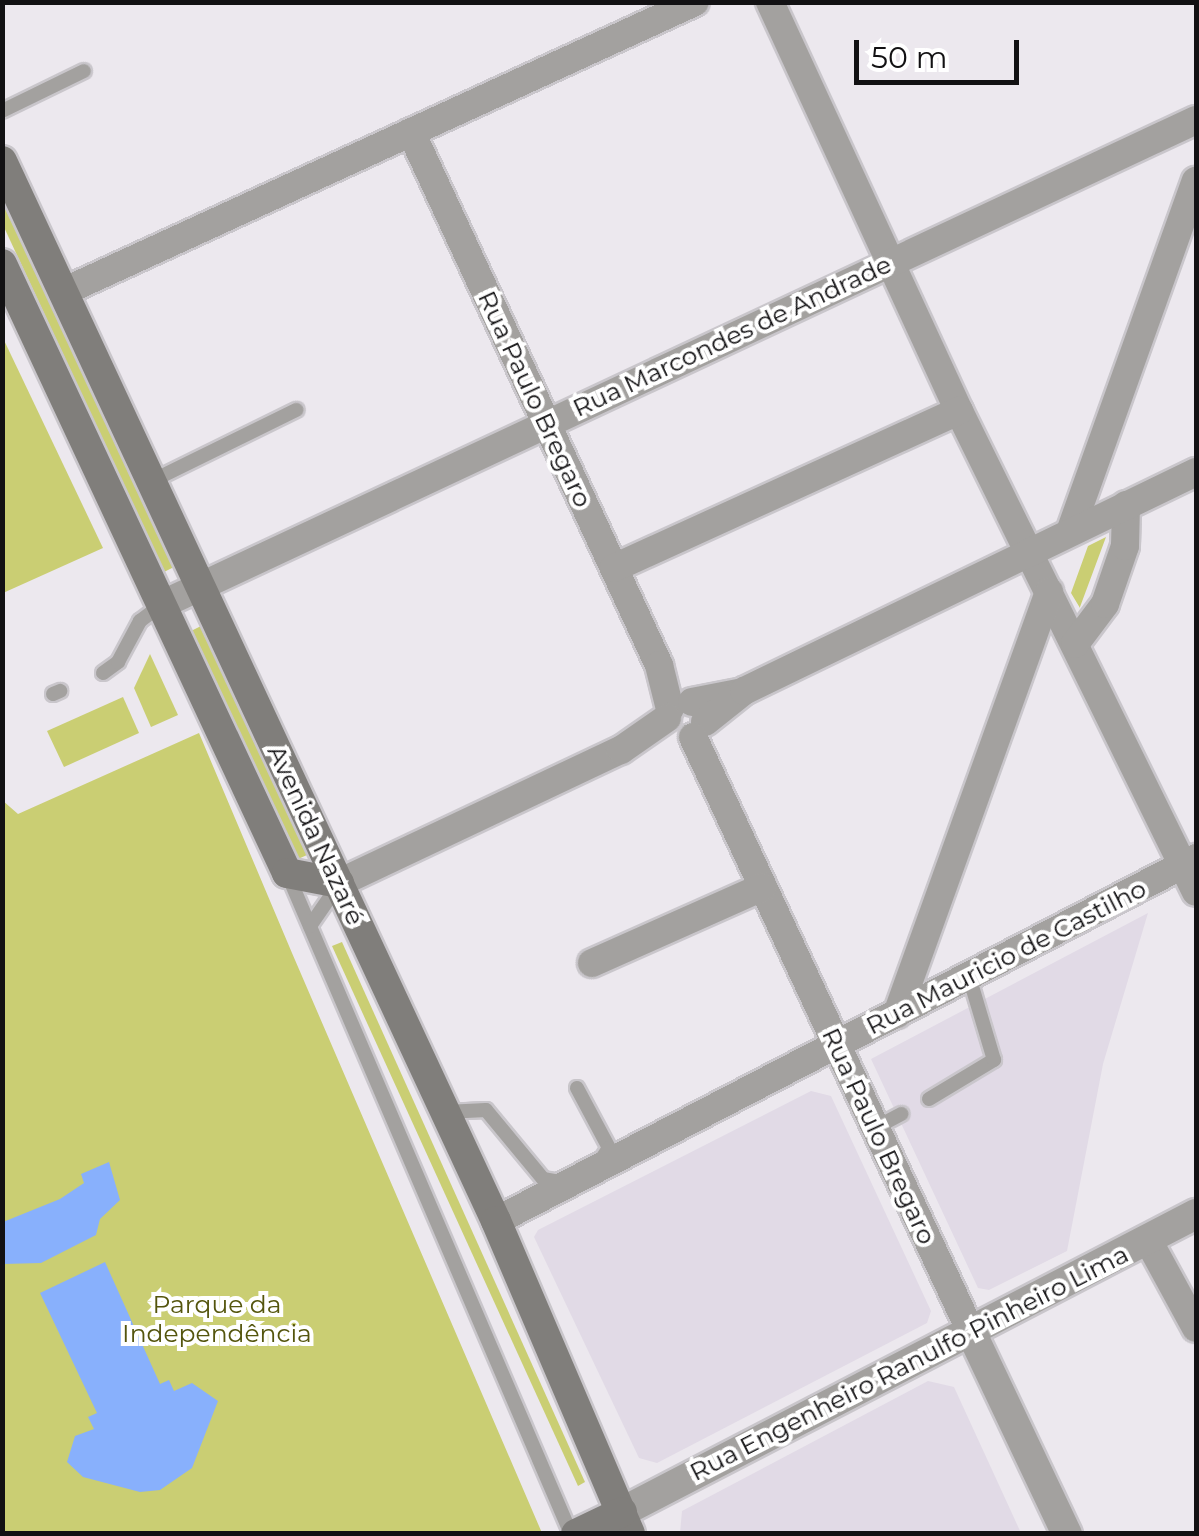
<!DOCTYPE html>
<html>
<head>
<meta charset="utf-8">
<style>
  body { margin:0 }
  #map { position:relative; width:1199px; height:1536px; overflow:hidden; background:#ece8ee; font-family:Montserrat,sans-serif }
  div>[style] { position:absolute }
  .built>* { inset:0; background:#e1dae6 }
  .green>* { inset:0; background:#cace73 }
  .water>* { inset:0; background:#88b0fc }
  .roads { filter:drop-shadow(2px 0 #c9c6cb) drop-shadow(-2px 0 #c9c6cb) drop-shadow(0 2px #c9c6cb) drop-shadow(0 -2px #c9c6cb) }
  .service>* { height:14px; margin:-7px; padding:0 7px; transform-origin:7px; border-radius:7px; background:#a3a19f }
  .minor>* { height:28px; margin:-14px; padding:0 14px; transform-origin:14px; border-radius:14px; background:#a3a19f }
  .tertiary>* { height:30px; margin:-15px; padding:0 15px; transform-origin:15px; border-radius:15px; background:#a3a19f }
  .secondary>* { height:30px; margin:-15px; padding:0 15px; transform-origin:15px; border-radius:15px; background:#807e7b }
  span { translate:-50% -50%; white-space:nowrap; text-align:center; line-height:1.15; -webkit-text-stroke:8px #fff; paint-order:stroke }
  .street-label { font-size:25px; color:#121113 }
  .park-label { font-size:25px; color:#54550d }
  .frame { position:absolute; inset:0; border:5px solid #121113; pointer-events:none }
  .scale { position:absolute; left:854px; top:40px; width:165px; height:45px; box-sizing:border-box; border:5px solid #121113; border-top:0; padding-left:12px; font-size:30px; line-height:35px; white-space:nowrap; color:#121113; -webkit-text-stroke:8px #fff; paint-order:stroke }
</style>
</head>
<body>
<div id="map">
  <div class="built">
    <i style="clip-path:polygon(1148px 913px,1103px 1064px,1067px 1251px,989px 1290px,978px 1288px,871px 1059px)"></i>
    <i style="clip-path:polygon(811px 1091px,831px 1096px,931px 1311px,927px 1323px,657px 1463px,639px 1458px,534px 1237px,538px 1230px)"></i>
    <i style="clip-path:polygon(928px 1381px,954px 1387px,1021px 1533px,680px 1533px,682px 1511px)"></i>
  </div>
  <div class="green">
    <i style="clip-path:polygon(3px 201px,174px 567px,164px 572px,3px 225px)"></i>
    <i style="clip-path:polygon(2px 336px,103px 548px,3px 593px,2px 593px)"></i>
    <i style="clip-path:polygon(1106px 537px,1080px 607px,1080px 608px,1071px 593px,1088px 546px)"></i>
    <i style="clip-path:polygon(201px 626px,307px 855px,298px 859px,191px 631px)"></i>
    <i style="clip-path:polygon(150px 654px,178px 715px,151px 727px,134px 688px)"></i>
    <i style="clip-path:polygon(123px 697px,139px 733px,64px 767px,47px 731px)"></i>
    <i style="clip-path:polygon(199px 733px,292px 953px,542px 1533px,3px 1533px,2px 800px,18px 814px)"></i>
    <i style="clip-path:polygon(342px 942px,585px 1482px,578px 1486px,332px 946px)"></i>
  </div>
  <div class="water">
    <i style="clip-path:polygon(109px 1162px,120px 1200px,100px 1219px,96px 1235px,41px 1263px,3px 1264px,3px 1222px,60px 1199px,84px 1183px,81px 1174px)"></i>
    <i style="clip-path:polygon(105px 1262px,160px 1384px,169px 1380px,174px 1391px,192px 1383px,218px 1401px,192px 1468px,160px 1490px,140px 1492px,83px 1477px,67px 1462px,75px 1436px,94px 1429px,88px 1417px,97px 1413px,40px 1293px)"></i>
  </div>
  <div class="roads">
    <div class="service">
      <i style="left:2px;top:111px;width:91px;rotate:-26deg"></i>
      <i style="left:152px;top:481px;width:161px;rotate:-26.2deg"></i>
      <i style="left:103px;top:673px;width:19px;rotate:-36deg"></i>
      <i style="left:118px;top:662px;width:47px;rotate:-61.8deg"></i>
      <i style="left:140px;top:621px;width:26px;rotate:-37deg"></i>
      <i style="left:53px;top:694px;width:8px;rotate:-23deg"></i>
      <i style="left:287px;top:873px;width:719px;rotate:66.75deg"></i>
      <i style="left:310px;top:926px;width:51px;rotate:-55.4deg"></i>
      <i style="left:577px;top:1088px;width:68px;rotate:61.9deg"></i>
      <i style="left:609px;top:1148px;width:14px;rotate:124deg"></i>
      <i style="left:929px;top:1099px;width:76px;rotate:-31deg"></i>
      <i style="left:994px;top:1060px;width:88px;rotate:-106.6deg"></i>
      <i style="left:446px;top:1112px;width:40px;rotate:-2.9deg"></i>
      <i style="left:486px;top:1110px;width:89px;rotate:50.4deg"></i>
      <i style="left:543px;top:1179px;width:17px;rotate:10deg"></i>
      <i style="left:875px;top:1128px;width:30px;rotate:-28deg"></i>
    </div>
    <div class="minor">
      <i style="left:770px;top:2px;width:451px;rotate:65.2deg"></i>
      <i style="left:959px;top:411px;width:536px;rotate:63.77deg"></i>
      <i style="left:411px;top:132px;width:588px;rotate:65.05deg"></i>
      <i style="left:659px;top:665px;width:45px;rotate:76deg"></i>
      <i style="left:63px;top:292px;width:695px;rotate:-24.65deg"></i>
      <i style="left:1070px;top:532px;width:373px;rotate:-70.3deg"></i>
      <i style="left:614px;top:568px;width:379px;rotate:-24.5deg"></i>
      <i style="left:161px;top:605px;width:1143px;rotate:-25.11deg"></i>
      <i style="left:1075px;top:644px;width:50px;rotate:-53.1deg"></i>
      <i style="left:1105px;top:604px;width:61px;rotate:-71deg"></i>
      <i style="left:1125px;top:546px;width:41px;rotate:-88.6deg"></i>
      <i style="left:692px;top:702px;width:47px;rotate:-11.1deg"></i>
      <i style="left:705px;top:722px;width:50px;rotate:-38.5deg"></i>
      <i style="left:744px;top:691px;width:502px;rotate:-25.85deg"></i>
      <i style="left:693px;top:737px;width:657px;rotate:64.96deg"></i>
      <i style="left:339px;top:883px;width:312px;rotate:-25.3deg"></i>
      <i style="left:621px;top:750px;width:56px;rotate:-34.8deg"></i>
      <i style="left:592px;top:963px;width:187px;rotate:-24deg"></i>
      <i style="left:897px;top:1014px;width:449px;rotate:-70.2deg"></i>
      <i style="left:496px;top:1221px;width:789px;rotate:-27.41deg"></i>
      <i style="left:1148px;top:1240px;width:100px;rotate:61.4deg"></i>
    </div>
    <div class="tertiary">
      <i style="left:971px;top:1332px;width:224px;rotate:64.6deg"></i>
      <i style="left:622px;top:1512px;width:647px;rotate:-27.44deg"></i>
    </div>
    <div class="secondary">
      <i style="left:2px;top:161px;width:1169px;rotate:65.01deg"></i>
      <i style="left:496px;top:1221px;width:340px;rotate:66.8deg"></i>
      <i style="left:2px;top:264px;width:672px;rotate:64.92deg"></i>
      <i style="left:287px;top:873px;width:53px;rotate:10.9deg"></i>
      <i style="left:576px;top:1534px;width:51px;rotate:-25.6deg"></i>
    </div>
  </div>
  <div class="street-label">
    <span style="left:732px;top:336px;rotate:-25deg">Rua Marcondes de Andrade</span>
    <span style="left:535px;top:399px;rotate:65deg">Rua Paulo Bregaro</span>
    <span style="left:316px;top:835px;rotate:65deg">Avenida Nazaré</span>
    <span style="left:1006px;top:957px;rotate:-27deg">Rua Mauricio de Castilho</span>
    <span style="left:879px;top:1136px;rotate:65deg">Rua Paulo Bregaro</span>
    <span style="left:909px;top:1363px;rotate:-27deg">Rua Engenheiro Ranulfo Pinheiro Lima</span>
  </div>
  <div class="park-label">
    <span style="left:217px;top:1319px">Parque da<br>Independência</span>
  </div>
  <div class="frame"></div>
  <div class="scale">50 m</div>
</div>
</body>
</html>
